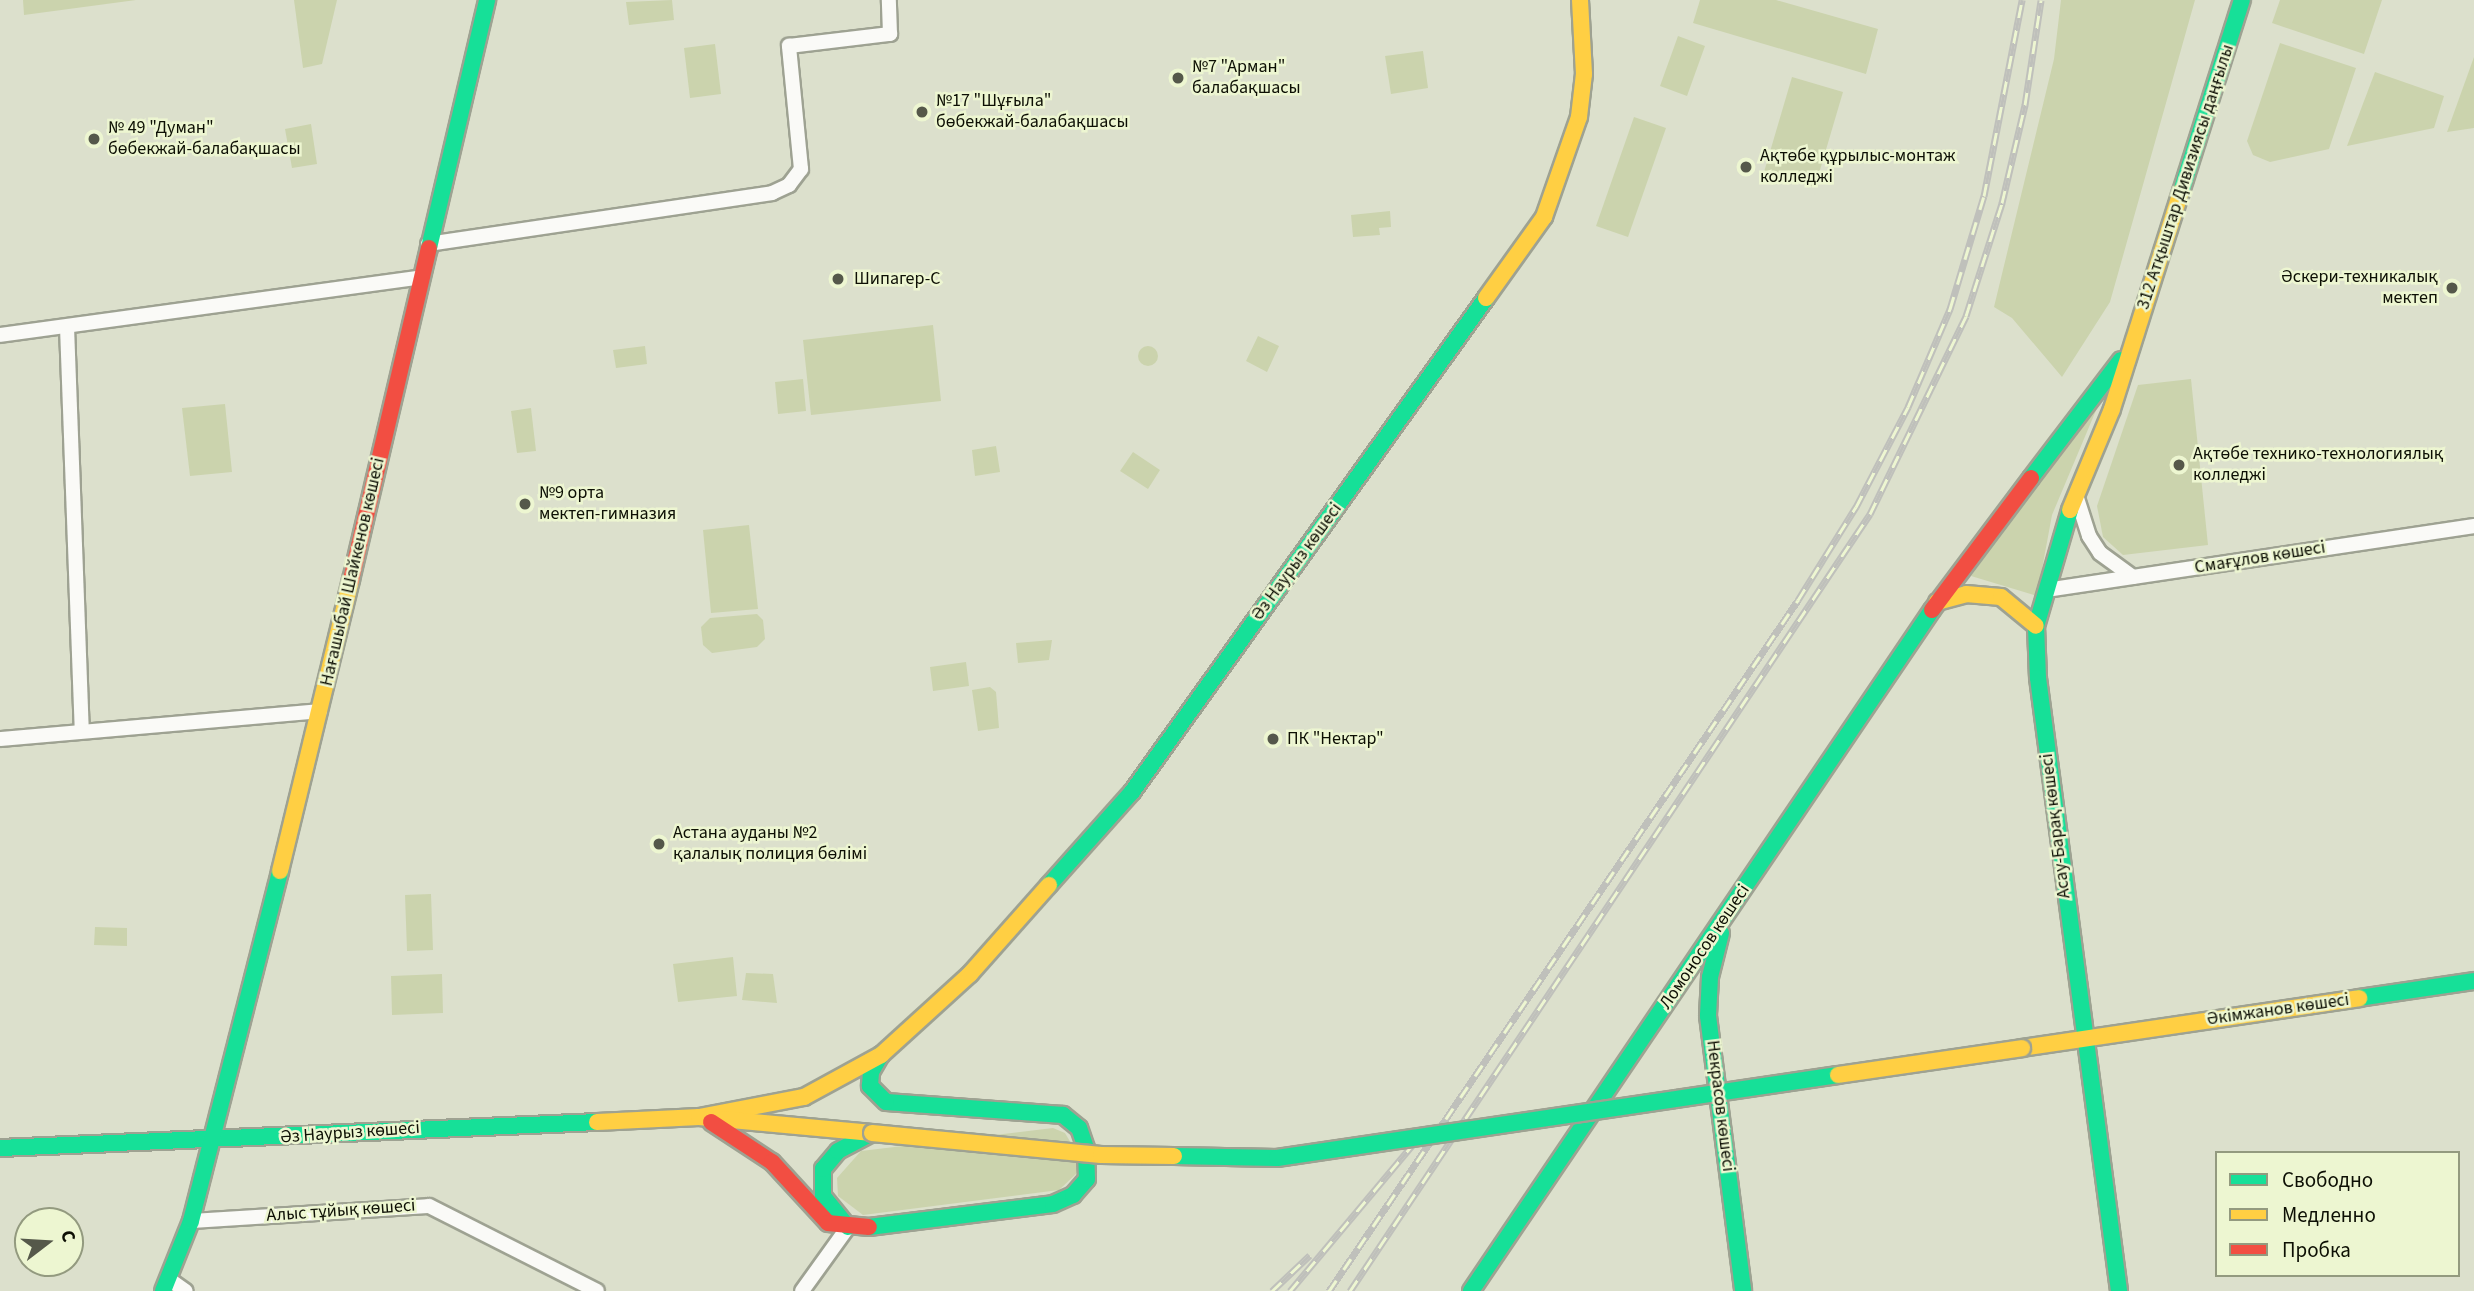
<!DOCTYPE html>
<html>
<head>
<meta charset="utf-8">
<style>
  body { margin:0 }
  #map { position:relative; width:2474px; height:1291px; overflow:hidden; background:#dce0cc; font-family:"Source Sans 3",sans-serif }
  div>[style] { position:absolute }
  .green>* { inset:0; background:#cbd3ad }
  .round { border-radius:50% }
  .roads { filter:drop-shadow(2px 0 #9ea292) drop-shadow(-2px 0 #9ea292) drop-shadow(0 2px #9ea292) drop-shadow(0 -2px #9ea292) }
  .street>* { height:14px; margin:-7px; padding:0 7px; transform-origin:7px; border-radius:7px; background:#fafaf7 }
  .fast>* { height:16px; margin:-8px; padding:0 8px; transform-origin:8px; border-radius:8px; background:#16e098 }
  .slow>* { height:16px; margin:-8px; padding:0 8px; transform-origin:8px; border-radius:8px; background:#ffcf43 }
  .jam>* { height:16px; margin:-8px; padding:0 8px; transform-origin:8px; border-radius:8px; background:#f24e42 }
  .rail>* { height:7px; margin-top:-3.5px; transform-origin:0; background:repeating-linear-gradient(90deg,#edf6d1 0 13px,#bfc0bb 0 26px); box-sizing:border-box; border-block:2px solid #bfc0bb }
  .bridges { filter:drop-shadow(2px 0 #9ea292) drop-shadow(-2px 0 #9ea292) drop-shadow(0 2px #9ea292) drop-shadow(0 -2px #9ea292) }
  .fast-bridge>* { height:16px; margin:-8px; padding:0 8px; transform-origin:8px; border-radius:8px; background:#16e098 }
  .slow-bridge>* { height:16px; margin:-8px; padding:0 8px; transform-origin:8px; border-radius:8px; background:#ffcf43 }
  .dots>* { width:19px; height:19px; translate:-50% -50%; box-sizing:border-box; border:4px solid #edf6d1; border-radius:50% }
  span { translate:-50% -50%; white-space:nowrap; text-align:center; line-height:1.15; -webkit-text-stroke:5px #edf6d1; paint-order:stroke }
  .poi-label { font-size:18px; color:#0d0f04 }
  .left { translate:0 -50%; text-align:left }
  .right { translate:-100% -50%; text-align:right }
  .street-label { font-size:18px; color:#0d0f04 }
  .legend { position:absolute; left:2215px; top:1151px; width:245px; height:126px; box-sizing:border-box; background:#edf6d1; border:2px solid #939a7f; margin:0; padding:9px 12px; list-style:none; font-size:21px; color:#0d0f04 }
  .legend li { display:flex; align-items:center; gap:14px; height:35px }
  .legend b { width:35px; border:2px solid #939a7f }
  .north { position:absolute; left:14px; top:1207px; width:70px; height:70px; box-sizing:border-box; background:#edf6d1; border:2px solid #939a7f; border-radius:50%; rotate:73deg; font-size:19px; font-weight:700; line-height:28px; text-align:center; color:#0d0f04 }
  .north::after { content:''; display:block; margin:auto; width:24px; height:32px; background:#55584a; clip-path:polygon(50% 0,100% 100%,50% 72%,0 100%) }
</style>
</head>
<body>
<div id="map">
  <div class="green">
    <i style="clip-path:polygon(23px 0,136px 0,24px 15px)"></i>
    <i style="clip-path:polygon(294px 0,337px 0,322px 64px,303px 68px)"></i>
    <i style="clip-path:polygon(672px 0,674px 20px,629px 25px,626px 2px)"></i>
    <i style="clip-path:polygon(1700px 0,1776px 0,1878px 29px,1866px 74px,1693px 23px)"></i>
    <i style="clip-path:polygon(2061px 0,2195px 0,2110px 302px,2062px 377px,2012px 318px,1994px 307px,2054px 59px)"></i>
    <i style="clip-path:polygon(2280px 0,2382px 0,2364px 54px,2272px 23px)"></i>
    <i style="clip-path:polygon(1678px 36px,1705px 46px,1687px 96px,1660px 86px)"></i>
    <i style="clip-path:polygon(2280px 43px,2356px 68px,2329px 149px,2270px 162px,2253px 155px,2247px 141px)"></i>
    <i style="clip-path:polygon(715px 44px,721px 94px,690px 98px,684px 48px)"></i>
    <i style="clip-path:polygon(1423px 51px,1428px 88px,1391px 94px,1385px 56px)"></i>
    <i style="clip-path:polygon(2474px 57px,2474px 128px,2447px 132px)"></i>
    <i style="clip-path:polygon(2375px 72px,2444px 96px,2434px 128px,2347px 146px)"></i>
    <i style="clip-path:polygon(1792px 77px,1843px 92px,1815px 187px,1764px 172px)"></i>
    <i style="clip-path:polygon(1634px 117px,1666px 128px,1628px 237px,1596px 226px)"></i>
    <i style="clip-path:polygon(311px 124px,317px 164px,292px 168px,285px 129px)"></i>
    <i style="clip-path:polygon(1390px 211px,1391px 227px,1379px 228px,1380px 235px,1353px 237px,1351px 215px)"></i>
    <i style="clip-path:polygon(933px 325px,941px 401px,811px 415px,803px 340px)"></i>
    <i style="clip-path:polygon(1258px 336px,1279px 346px,1267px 372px,1246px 361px)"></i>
    <i class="round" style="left:1138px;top:346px;width:20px;height:20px"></i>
    <i style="clip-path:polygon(645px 346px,647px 364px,616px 368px,613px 350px)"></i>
    <i style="clip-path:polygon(803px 379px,806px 411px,778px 414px,775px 382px)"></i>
    <i style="clip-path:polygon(2191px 379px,2208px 545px,2123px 555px,2103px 537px,2097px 506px,2138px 385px)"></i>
    <i style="clip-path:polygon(2105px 389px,2052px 515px,2037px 596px,1971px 576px)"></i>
    <i style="clip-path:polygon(225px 404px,232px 472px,190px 476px,182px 408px)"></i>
    <i style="clip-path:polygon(531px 408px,536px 451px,517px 453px,511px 411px)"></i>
    <i style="clip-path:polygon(996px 446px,1000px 472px,975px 476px,972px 450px)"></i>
    <i style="clip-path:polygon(1133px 452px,1160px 470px,1148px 489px,1120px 471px)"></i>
    <i style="clip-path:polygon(749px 525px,758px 609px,711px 613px,703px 530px)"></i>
    <i style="clip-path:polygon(757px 614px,763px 620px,765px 639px,757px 647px,712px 653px,703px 645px,701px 627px,710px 618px)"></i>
    <i style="clip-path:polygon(1052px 640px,1049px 660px,1018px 663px,1016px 643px)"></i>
    <i style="clip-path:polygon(966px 662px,969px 686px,933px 691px,930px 667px)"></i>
    <i style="clip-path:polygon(990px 687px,996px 692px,999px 728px,978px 731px,972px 690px)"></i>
    <i style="clip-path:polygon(431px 894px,433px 950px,407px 951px,405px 895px)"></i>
    <i style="clip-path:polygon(95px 927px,127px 928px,127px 946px,94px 945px)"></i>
    <i style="clip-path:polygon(733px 957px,737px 996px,678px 1002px,673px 964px)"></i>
    <i style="clip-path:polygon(746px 973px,773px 974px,777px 1003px,742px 1000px)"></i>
    <i style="clip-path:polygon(442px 974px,443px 1013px,392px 1015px,391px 976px)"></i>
    <i style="clip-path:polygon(1053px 1128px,1065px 1133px,1078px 1155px,1077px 1173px,1059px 1190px,863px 1215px,838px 1196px,837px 1178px,861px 1151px)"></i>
  </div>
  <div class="roads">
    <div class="street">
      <i style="left:428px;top:244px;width:348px;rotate:-8.4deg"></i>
      <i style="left:772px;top:193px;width:19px;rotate:-25deg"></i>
      <i style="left:789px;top:185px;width:20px;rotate:-53deg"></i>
      <i style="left:801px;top:169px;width:124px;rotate:-95.6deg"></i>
      <i style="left:789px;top:46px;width:102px;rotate:-6.8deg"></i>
      <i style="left:890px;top:34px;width:34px;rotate:-92deg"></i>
      <i style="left:67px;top:327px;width:403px;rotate:87.9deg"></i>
      <i style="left:0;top:335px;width:425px;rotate:-7.8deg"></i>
      <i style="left:2076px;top:495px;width:43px;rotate:72.4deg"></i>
      <i style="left:2089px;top:536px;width:20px;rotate:57deg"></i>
      <i style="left:2100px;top:553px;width:41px;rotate:36deg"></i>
      <i style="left:2046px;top:590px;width:433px;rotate:-8.5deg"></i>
      <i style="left:0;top:739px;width:321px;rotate:-5deg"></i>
      <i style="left:191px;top:1221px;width:238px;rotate:-3.6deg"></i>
      <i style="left:429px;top:1206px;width:188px;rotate:26.8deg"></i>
      <i style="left:170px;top:1280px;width:19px;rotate:35deg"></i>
      <i style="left:802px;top:1291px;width:79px;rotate:-54.3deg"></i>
    </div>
    <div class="fast">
      <i style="left:2181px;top:192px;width:201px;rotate:-72.4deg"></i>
      <i style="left:429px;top:248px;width:255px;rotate:-76.8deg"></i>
      <i style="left:2031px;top:478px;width:148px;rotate:-52.7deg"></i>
      <i style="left:2070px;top:510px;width:121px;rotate:106.3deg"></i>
      <i style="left:2036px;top:626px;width:52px;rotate:87.8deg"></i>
      <i style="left:2038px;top:678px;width:618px;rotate:82.47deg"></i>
      <i style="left:1049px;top:885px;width:125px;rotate:-48.3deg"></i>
      <i style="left:1132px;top:792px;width:608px;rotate:-54.37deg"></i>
      <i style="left:1721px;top:933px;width:45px;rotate:104deg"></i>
      <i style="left:1710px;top:977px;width:39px;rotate:93deg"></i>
      <i style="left:1708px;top:1016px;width:277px;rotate:82.7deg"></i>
      <i style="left:2359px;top:998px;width:116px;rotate:-8.4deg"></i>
      <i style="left:0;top:1148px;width:598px;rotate:-2.49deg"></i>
      <i style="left:848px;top:1227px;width:40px;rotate:-129deg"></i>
      <i style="left:823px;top:1196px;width:27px;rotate:-90deg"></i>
      <i style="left:823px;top:1169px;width:23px;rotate:-50deg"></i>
      <i style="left:838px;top:1151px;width:36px;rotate:-28deg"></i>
      <i style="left:869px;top:1227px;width:185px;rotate:-7.1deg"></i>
      <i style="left:1053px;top:1204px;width:22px;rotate:-24deg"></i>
      <i style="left:1073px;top:1195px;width:21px;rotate:-49deg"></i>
      <i style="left:1087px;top:1179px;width:31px;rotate:-92deg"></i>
      <i style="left:1086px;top:1148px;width:21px;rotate:-109deg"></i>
      <i style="left:1079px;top:1128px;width:21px;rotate:-141deg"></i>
      <i style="left:1063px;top:1115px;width:177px;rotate:-175.8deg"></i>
      <i style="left:886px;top:1102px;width:23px;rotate:-135deg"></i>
      <i style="left:870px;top:1086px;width:14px;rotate:-86deg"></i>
      <i style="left:871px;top:1072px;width:20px;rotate:-60deg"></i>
      <i style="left:163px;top:1291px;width:75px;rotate:-68.2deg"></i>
      <i style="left:191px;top:1221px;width:361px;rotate:-75.7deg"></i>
      <i style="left:1471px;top:1291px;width:822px;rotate:-55.9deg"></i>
    </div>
    <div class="slow">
      <i style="left:1486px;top:298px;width:100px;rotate:-54.4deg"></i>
      <i style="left:1544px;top:217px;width:106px;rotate:-70.7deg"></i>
      <i style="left:1579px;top:117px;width:43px;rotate:-83.4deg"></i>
      <i style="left:1584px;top:74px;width:74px;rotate:-93.1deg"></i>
      <i style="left:2070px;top:510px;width:109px;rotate:-67.4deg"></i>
      <i style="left:2112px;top:409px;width:228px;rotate:-72.4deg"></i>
      <i style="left:1937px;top:602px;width:30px;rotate:-15deg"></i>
      <i style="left:1966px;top:594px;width:35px;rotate:5deg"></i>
      <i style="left:2001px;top:597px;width:45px;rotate:39.6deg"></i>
      <i style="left:280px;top:871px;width:300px;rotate:-76.3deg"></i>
      <i style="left:2022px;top:1048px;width:341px;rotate:-8.4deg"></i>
      <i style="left:699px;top:1117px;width:107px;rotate:-10.8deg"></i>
      <i style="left:804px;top:1097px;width:88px;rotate:-28.6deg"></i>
      <i style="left:881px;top:1055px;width:120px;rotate:-42.3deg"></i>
      <i style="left:970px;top:974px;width:119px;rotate:-48.4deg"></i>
      <i style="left:597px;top:1122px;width:102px;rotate:-2.8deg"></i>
      <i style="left:699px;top:1117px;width:174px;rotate:5.3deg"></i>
    </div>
    <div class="jam">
      <i style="left:351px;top:580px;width:341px;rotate:-76.8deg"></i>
      <i style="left:1932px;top:610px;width:165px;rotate:-53.1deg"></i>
      <i style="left:711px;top:1122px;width:73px;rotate:33.3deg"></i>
      <i style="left:772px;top:1162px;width:83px;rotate:47.4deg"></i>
      <i style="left:828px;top:1223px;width:41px;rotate:5.6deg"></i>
    </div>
  </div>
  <div class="rail">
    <i style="left:1272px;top:1291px;width:52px;rotate:-43.5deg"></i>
    <i style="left:1290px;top:1291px;width:213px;rotate:-50deg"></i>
    <i style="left:1329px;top:1291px;width:835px;rotate:-55.83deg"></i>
    <i style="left:1798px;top:600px;width:110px;rotate:-58.1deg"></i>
    <i style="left:1856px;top:507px;width:113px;rotate:-62.5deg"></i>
    <i style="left:1908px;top:407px;width:107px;rotate:-66.8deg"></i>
    <i style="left:1950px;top:309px;width:118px;rotate:-73.3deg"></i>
    <i style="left:1984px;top:196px;width:200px;rotate:-79deg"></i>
    <i style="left:1350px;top:1291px;width:935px;rotate:-56.21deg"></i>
    <i style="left:1870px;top:514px;width:220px;rotate:-64.1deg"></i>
    <i style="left:1966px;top:316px;width:119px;rotate:-72.3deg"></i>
    <i style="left:2002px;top:203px;width:101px;rotate:-76.8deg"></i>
    <i style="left:2025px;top:105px;width:106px;rotate:-81.3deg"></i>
  </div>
  <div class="bridges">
    <div class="fast-bridge">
      <i style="left:1174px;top:1156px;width:103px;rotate:1.1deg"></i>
      <i style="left:1277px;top:1158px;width:567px;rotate:-8.42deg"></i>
    </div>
    <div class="slow-bridge">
      <i style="left:1838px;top:1075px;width:186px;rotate:-8.3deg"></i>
      <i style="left:872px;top:1133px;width:230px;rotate:5.5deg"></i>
      <i style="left:1101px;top:1155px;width:73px;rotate:0.8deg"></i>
    </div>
  </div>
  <div class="dots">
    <i style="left:1178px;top:78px;background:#55584a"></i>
    <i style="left:922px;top:112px;background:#55584a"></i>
    <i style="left:94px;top:139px;background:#55584a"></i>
    <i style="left:1746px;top:167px;background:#55584a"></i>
    <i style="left:838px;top:279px;background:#55584a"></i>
    <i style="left:2452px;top:288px;background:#55584a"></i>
    <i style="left:2179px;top:465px;background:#55584a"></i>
    <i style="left:525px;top:504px;background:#55584a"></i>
    <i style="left:1273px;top:739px;background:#55584a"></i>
    <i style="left:659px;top:844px;background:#55584a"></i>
  </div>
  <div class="poi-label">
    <span class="left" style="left:1192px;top:78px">№7 "Арман"<br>балабақшасы</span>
    <span class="left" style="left:936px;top:112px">№17 "Шұғыла"<br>бөбекжай-балабақшасы</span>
    <span class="left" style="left:108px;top:139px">№ 49 "Думан"<br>бөбекжай-балабақшасы</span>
    <span class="left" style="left:1760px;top:167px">Ақтөбе құрылыс-монтаж<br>колледжі</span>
    <span class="right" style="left:2438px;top:288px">Әскери-техникалық<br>мектеп</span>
    <span class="left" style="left:854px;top:279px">Шипагер-С</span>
    <span class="left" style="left:2193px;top:465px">Ақтөбе технико-технологиялық<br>колледжі</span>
    <span class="left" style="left:539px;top:504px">№9 орта<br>мектеп-гимназия</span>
    <span class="left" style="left:1287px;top:739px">ПК "Нектар"</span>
    <span class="left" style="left:673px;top:844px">Астана ауданы №2<br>қалалық полиция бөлімі</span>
  </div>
  <div class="street-label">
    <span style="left:2186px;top:177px;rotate:-72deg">312 Атқыштар Дивизиясы даңғылы</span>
    <span style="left:2260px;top:558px;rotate:-9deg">Смағұлов көшесі</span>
    <span style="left:1297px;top:562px;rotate:-54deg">Әз Наурыз көшесі</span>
    <span style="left:353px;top:572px;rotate:-77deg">Нағашыбай Шайкенов көшесі</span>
    <span style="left:2056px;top:826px;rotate:-97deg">Асау-Барақ көшесі</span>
    <span style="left:1705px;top:947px;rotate:-56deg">Ломоносов көшесі</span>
    <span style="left:2278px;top:1010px;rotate:-8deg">Әкімжанов көшесі</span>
    <span style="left:1720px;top:1106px;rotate:83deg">Некрасов көшесі</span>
    <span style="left:350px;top:1133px;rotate:-4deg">Әз Наурыз көшесі</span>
    <span style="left:341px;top:1211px;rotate:-4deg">Алыс тұйық көшесі</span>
  </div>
  <ul class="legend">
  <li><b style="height:9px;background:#16e098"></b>Свободно</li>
  <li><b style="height:9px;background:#ffcf43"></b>Медленно</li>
  <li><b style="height:9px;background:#f24e42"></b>Пробка</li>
  </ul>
  <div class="north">С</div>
</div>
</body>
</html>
